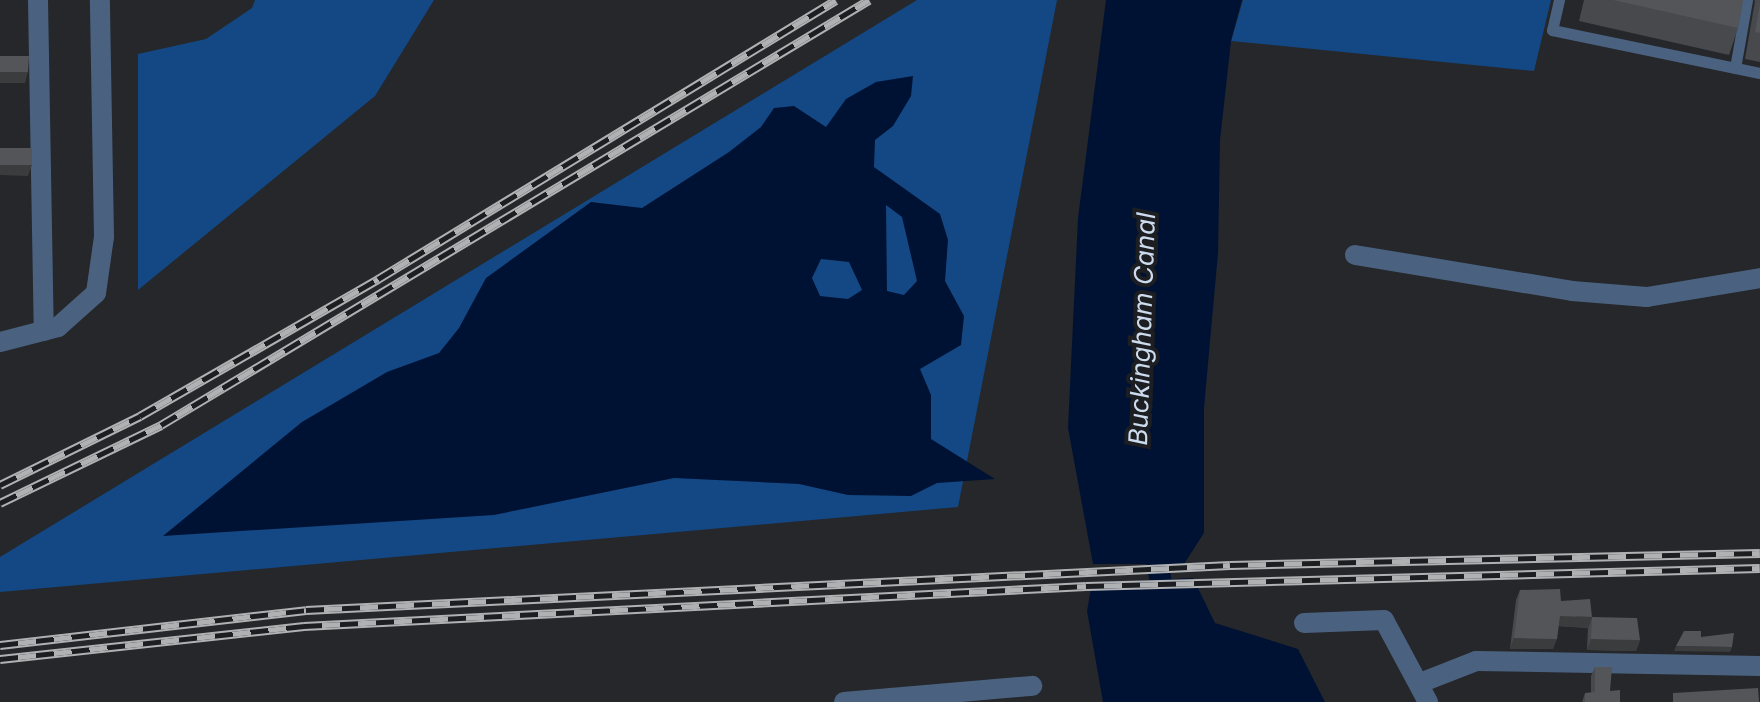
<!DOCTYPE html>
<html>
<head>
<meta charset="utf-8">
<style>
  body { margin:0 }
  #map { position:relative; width:1760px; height:702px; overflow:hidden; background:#25272a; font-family:Inter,sans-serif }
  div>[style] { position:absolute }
  .green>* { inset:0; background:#134884 }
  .water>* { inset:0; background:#001234 }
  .canal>* { height:22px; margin:-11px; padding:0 11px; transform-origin:11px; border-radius:11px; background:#001234 }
  .service>* { height:11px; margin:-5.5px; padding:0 5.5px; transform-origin:5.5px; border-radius:5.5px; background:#4a6280 }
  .minor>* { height:20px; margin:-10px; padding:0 10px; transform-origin:10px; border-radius:10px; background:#4a6280 }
  .rail>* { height:9px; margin-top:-4.5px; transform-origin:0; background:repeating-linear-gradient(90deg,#1c1e21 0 18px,#afb1b3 0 36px); box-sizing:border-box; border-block:2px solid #afb1b3 }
  .wall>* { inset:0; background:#47494d }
  .shaded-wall>* { inset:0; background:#3a3c3e }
  .building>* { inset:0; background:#535559 }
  span { translate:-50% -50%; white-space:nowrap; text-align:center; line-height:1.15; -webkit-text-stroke:8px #1c1e21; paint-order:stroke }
  .water-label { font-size:26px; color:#ccdbee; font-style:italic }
</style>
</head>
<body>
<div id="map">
  <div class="green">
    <i style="clip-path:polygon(255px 0,434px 0,375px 96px,138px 290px,138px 54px,206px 39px,252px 8px)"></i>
    <i style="clip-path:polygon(917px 0,1057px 0,958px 507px,0 592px,0 557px)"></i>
    <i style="clip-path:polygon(1243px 0,1551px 0,1534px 71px,1231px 41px)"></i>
  </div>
  <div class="water">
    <i style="clip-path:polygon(1106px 0,1242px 0,1231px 41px,1220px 140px,1218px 253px,1204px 408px,1204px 533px,1184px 564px,1093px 564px,1068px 428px,1078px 218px)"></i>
    <i style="clip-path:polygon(evenodd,913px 76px,911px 96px,893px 126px,875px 140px,874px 167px,940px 214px,948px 240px,945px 281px,964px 316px,961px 345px,920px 369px,931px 395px,931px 439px,995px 479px,937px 483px,911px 496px,848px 495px,799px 484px,674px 478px,494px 515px,163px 536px,302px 422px,387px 372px,439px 353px,459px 328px,486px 278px,591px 202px,642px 208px,729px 152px,761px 127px,774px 108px,794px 106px,826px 127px,846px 99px,876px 82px,913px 76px,886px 205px,902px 217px,917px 281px,904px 295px,887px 291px,886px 205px,913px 76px,821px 259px,849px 262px,862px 290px,848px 299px,820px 296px,812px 278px,821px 259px)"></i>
    <i style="clip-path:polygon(1193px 578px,1215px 623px,1298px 649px,1325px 702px,1103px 702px,1087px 611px,1092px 583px)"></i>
  </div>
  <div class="canal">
    <i style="left:1152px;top:533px;width:78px;rotate:79.7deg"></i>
  </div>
  <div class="service">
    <i style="left:1559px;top:0;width:31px;rotate:103deg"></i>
    <i style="left:1552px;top:30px;width:212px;rotate:11.7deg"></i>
    <i style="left:1735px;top:68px;width:69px;rotate:-80deg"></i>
  </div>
  <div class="minor">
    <i style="left:38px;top:0;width:331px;rotate:89deg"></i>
    <i style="left:1355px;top:255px;width:220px;rotate:9.4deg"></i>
    <i style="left:1572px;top:291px;width:75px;rotate:4.6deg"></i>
    <i style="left:1647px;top:297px;width:115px;rotate:-9.5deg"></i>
    <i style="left:0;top:342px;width:60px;rotate:-14.5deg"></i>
    <i style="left:58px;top:327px;width:51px;rotate:-41.8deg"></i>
    <i style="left:96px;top:293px;width:57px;rotate:-81.9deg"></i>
    <i style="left:104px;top:237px;width:237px;rotate:-91deg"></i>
    <i style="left:1304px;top:623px;width:80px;rotate:-2.1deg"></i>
    <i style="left:1384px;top:620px;width:93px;rotate:61.8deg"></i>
    <i style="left:1420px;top:683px;width:60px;rotate:-21.4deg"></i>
    <i style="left:1476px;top:661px;width:284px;rotate:1deg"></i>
    <i style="left:844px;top:702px;width:189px;rotate:-4.9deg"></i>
  </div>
  <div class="rail">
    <i style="left:0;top:485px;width:156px;rotate:-26.2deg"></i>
    <i style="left:140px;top:416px;width:275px;rotate:-29.9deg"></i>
    <i style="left:378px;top:279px;width:536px;rotate:-31.35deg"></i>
    <i style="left:0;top:503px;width:179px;rotate:-25.8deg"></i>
    <i style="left:161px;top:425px;width:826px;rotate:-30.98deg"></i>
    <i style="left:0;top:645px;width:308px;rotate:-6.5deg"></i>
    <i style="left:306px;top:610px;width:925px;rotate:-2.79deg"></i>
    <i style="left:1230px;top:565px;width:530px;rotate:-1.3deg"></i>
    <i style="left:0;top:659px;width:306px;rotate:-6.2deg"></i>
    <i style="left:304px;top:626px;width:783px;rotate:-2.93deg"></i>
    <i style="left:1086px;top:586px;width:674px;rotate:-1.53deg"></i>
  </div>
  <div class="wall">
    <i style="clip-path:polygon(1584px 0,1743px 0,1738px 28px,1729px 55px,1579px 21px)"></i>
    <i style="clip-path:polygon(1754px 0,1760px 0,1760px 62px,1745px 59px,1755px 1px)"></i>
    <i style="clip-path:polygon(1520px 590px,1561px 601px,1588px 628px,1558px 626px,1553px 649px,1510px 649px,1516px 600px)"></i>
    <i style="clip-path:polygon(1592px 617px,1640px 640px,1636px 651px,1587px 650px,1588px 627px)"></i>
    <i style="clip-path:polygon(1595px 667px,1610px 691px,1620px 702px,1582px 702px,1585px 693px,1591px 693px,1591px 676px)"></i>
  </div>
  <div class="shaded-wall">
    <i style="clip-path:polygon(0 72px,28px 72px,25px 83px,0 83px)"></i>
    <i style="clip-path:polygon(0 165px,32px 165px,28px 176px,0 175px)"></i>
    <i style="clip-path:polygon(1560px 616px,1592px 617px,1588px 628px,1556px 626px)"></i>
    <i style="clip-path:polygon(1514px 638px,1557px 639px,1553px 649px,1510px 649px)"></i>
    <i style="clip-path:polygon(1591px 639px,1640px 640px,1636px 651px,1587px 650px)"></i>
    <i style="clip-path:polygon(1676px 646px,1732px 647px,1730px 652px,1674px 651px)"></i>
  </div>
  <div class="building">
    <i style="clip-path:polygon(1613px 0,1743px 0,1738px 28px)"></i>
    <i style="clip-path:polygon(1760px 4px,1760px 33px,1755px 32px)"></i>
    <i style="clip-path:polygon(0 56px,29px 56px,28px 72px,0 72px)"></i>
    <i style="clip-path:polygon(0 148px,32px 148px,32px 165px,0 165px)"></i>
    <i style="clip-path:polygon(1560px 589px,1561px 601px,1590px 599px,1592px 617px,1560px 616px,1557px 639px,1514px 638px,1520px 590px)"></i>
    <i style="clip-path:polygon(1592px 617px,1637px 618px,1640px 640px,1591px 639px)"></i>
    <i style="clip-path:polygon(1684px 631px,1701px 631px,1701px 637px,1734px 633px,1732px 647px,1676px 646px)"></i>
    <i style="clip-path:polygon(1595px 667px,1612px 667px,1610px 691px,1620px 690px,1620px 702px,1585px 702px,1585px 693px,1595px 692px)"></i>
    <i style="clip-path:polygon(1758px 688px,1759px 702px,1673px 702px,1673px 693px)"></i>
  </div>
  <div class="water-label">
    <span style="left:1142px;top:329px;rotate:-88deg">Buckingham Canal</span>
  </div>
</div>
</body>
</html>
